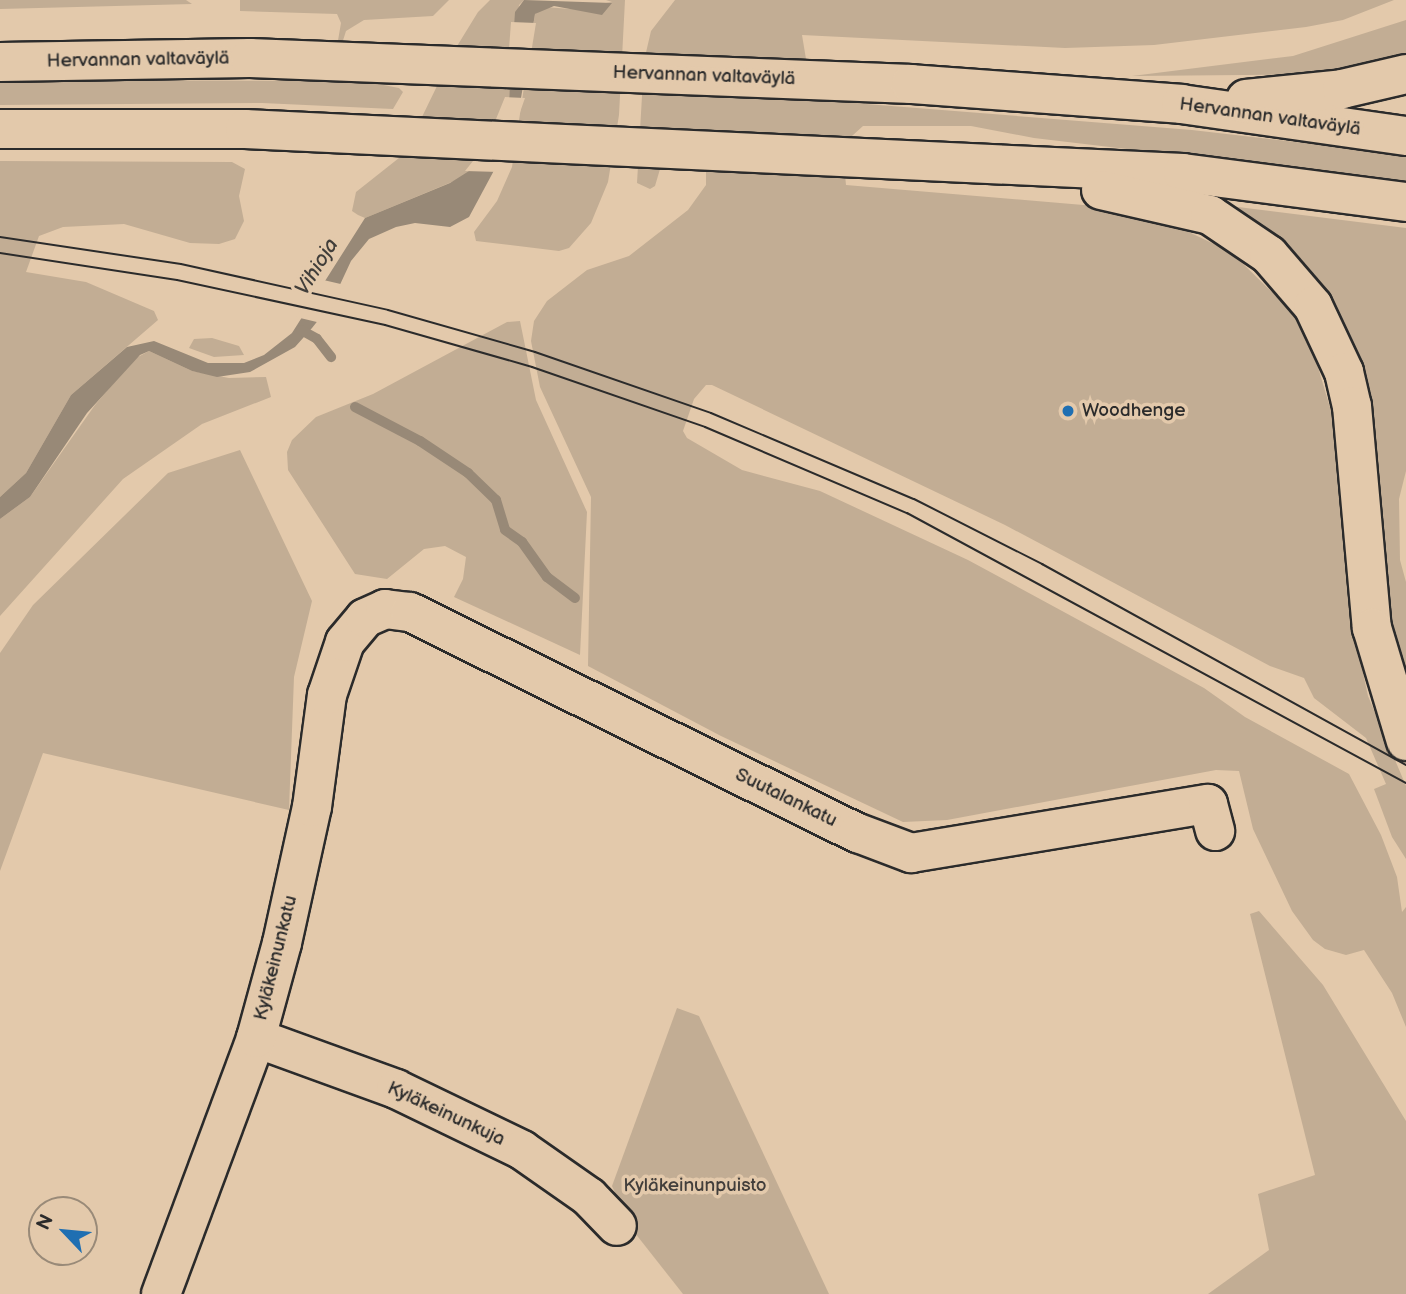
<!DOCTYPE html>
<html>
<head>
<meta charset="utf-8">
<style>
  body { margin:0 }
  #map { position:relative; width:1406px; height:1294px; overflow:hidden; background:#e3c9ab; font-family:"Balsamiq Sans",sans-serif }
  div>[style] { position:absolute }
  .green>* { inset:0; background:#c2ad94 }
  .water>* { inset:0; background:#988977 }
  .pier>* { inset:0; background:#e3c9ab }
  .stream>* { height:10px; margin:-5px; padding:0 5px; transform-origin:5px; border-radius:5px; background:#988977 }
  .roads { filter:drop-shadow(2px 0 #2b2b2b) drop-shadow(-2px 0 #2b2b2b) drop-shadow(0 2px #2b2b2b) drop-shadow(0 -2px #2b2b2b) }
  .minor>* { height:38px; margin:-19px; padding:0 19px; transform-origin:19px; border-radius:19px; background:#e3c9ab }
  .highway>* { height:38px; margin:-19px; padding:0 19px; transform-origin:19px; border-radius:19px; background:#e3c9ab }
  .tram>* { height:2px; margin:-1px; padding:0 1px; transform-origin:1px; border-radius:1px; background:#2b2b2b }
  .dots>* { width:19px; height:19px; translate:-50% -50%; box-sizing:border-box; border:4px solid #e3c9ab; border-radius:50% }
  span { translate:-50% -50%; white-space:nowrap; text-align:center; line-height:1.15; -webkit-text-stroke:7px #e3c9ab; paint-order:stroke }
  .street-label { font-size:19px; color:#2b2b2b }
  .poi-label { font-size:19px; color:#2b2b2b }
  .left { translate:0 -50%; text-align:left }
  .park-label { font-size:19px; color:#423e3b }
  .water-label { font-size:21px; color:#413e3a; font-style:italic }
  .north { position:absolute; left:28px; top:1196px; width:70px; height:70px; box-sizing:border-box; background:#e3c9ab; border:2px solid #998a78; border-radius:50%; rotate:296deg; font-size:19px; font-weight:700; line-height:28px; text-align:center; color:#2b2b2b }
  .north::after { content:''; display:block; margin:auto; width:24px; height:32px; background:#1f6fb2; clip-path:polygon(50% 0,100% 100%,50% 72%,0 100%) }
</style>
</head>
<body>
<div id="map">
  <div class="green">
    <i style="clip-path:polygon(0 0,186px 0,192px 4px,0 9px)"></i>
    <i style="clip-path:polygon(240px 0,449px 0,433px 16px,364px 20px,346px 31px,340px 50px,352px 79px,399px 88px,403px 92px,393px 109px,262px 103px,0 105px,0 80px,331px 81px,341px 23px,337px 14px,240px 11px)"></i>
    <i style="clip-path:polygon(490px 0,524px 0,519px 5px,509px 101px,501px 123px,471px 171px,459px 179px,365px 218px,358px 215px,352px 211px,356px 192px,404px 154px,454px 51px,478px 12px)"></i>
    <i style="clip-path:polygon(606px 0,625px 0,619px 115px,608px 182px,591px 223px,569px 248px,559px 251px,476px 241px,474px 232px,497px 201px,512px 167px,535px 14px,546px 7px,570px 9px,612px 2px)"></i>
    <i style="clip-path:polygon(675px 0,1394px 0,1343px 20px,1306px 27px,1154px 45px,1065px 48px,802px 35px,806px 59px,802px 73px,866px 104px,1192px 130px,1406px 155px,1406px 182px,1034px 138px,971px 126px,863px 126px,842px 145px,846px 185px,1095px 206px,1157px 217px,1231px 252px,1290px 310px,1312px 347px,1334px 421px,1357px 645px,1368px 696px,1406px 786px,1406px 859px,1392px 837px,1374px 789px,1386px 784px,1366px 738px,1314px 698px,1304px 678px,1270px 666px,1005px 525px,712px 385px,706px 385px,694px 399px,683px 431px,687px 438px,742px 470px,820px 491px,968px 560px,1204px 688px,1245px 717px,1349px 774px,1381px 835px,1397px 877px,1402px 912px,1406px 907px,1406px 1027px,1392px 993px,1364px 950px,1346px 955px,1325px 949px,1313px 940px,1292px 911px,1253px 829px,1239px 771px,1216px 770px,947px 820px,903px 822px,721px 736px,588px 666px,591px 497px,540px 387px,531px 341px,534px 321px,547px 301px,587px 270px,629px 256px,688px 210px,706px 185px,706px 161px,694px 132px,684px 128px,673px 130px,668px 142px,655px 186px,650px 189px,637px 183px,644px 61px,651px 31px)"></i>
    <i style="clip-path:polygon(1406px 20px,1406px 57px,1341px 74px,1132px 76px,1293px 56px)"></i>
    <i style="clip-path:polygon(0 161px,232px 162px,245px 169px,239px 196px,244px 221px,235px 239px,219px 244px,190px 243px,124px 224px,63px 227px,39px 236px,26px 272px,86px 282px,154px 311px,158px 320px,71px 395px,26px 473px,0 497px)"></i>
    <i style="clip-path:polygon(1230px 206px,1406px 228px,1406px 471px,1399px 499px,1400px 560px,1406px 582px,1406px 697px,1391px 655px,1335px 307px,1294px 251px)"></i>
    <i style="clip-path:polygon(520px 321px,536px 400px,587px 512px,580px 655px,454px 597px,463px 579px,466px 557px,445px 546px,424px 549px,387px 579px,355px 574px,288px 470px,287px 452px,292px 440px,316px 417px,373px 394px,507px 322px)"></i>
    <i style="clip-path:polygon(212px 338px,239px 346px,244px 355px,214px 357px,189px 348px,194px 339px)"></i>
    <i style="clip-path:polygon(149px 351px,192px 371px,229px 378px,266px 377px,271px 397px,202px 424px,123px 479px,0 616px,0 519px,30px 497px,95px 405px,134px 359px)"></i>
    <i style="clip-path:polygon(240px 450px,312px 601px,294px 677px,289px 810px,43px 753px,0 871px,0 653px,33px 605px,168px 473px)"></i>
    <i style="clip-path:polygon(1259px 911px,1323px 985px,1406px 1121px,1406px 1294px,1208px 1294px,1269px 1250px,1258px 1194px,1315px 1175px,1250px 914px)"></i>
    <i style="clip-path:polygon(677px 1008px,699px 1016px,829px 1294px,683px 1294px,631px 1228px,612px 1186px)"></i>
  </div>
  <div class="water">
    <i style="clip-path:polygon(524px 0,612px 3px,602px 15px,554px 6px,535px 14px,521px 98px,505px 150px,469px 217px,450px 227px,415px 223px,396px 227px,369px 239px,351px 261px,331px 304px,312px 328px,295px 347px,250px 372px,217px 377px,192px 371px,149px 351px,140px 355px,87px 413px,30px 497px,0 519px,0 497px,26px 473px,71px 395px,127px 347px,154px 341px,208px 363px,244px 363px,264px 355px,292px 333px,365px 218px,450px 183px,477px 166px,509px 101px,515px 12px)"></i>
  </div>
  <div class="pier">
    <i style="clip-path:polygon(511px 22px,536px 23px,525px 90px,506px 90px)"></i>
    <i style="clip-path:polygon(505px 97px,525px 98px,499px 172px,465px 171px,485px 146px)"></i>
    <i style="clip-path:polygon(319px 279px,345px 285px,334px 305px,321px 323px,296px 317px)"></i>
  </div>
  <div class="stream">
    <i style="left:301px;top:330px;width:18px;rotate:29deg"></i>
    <i style="left:317px;top:339px;width:23px;rotate:52deg"></i>
    <i style="left:355px;top:407px;width:73px;rotate:27.6deg"></i>
    <i style="left:420px;top:441px;width:58px;rotate:33.7deg"></i>
    <i style="left:468px;top:473px;width:39px;rotate:44deg"></i>
    <i style="left:496px;top:500px;width:31px;rotate:73deg"></i>
    <i style="left:505px;top:530px;width:21px;rotate:35deg"></i>
    <i style="left:522px;top:542px;width:43px;rotate:54.5deg"></i>
    <i style="left:547px;top:577px;width:35px;rotate:37deg"></i>
  </div>
  <div class="roads">
    <div class="minor">
      <i style="left:256px;top:1038px;width:149px;rotate:20deg"></i>
      <i style="left:396px;top:1089px;width:140px;rotate:25.8deg"></i>
      <i style="left:522px;top:1150px;width:82px;rotate:35deg"></i>
      <i style="left:589px;top:1197px;width:40px;rotate:46deg"></i>
      <i style="left:161px;top:1294px;width:273px;rotate:-69.6deg"></i>
      <i style="left:256px;top:1038px;width:98px;rotate:-74.7deg"></i>
      <i style="left:282px;top:943px;width:139px;rotate:-77.6deg"></i>
      <i style="left:312px;top:807px;width:113px;rotate:-82.4deg"></i>
      <i style="left:327px;top:695px;width:56px;rotate:-71.2deg"></i>
      <i style="left:345px;top:642px;width:31px;rotate:-50deg"></i>
      <i style="left:365px;top:618px;width:22px;rotate:-24deg"></i>
      <i style="left:385px;top:609px;width:25px;rotate:7deg"></i>
      <i style="left:410px;top:612px;width:500px;rotate:26.3deg"></i>
      <i style="left:858px;top:833px;width:57px;rotate:20.7deg"></i>
      <i style="left:911px;top:853px;width:301px;rotate:-9.4deg"></i>
      <i style="left:1208px;top:804px;width:28px;rotate:75deg"></i>
    </div>
    <div class="highway">
      <i style="left:0;top:62px;width:250px;rotate:-0.9deg"></i>
      <i style="left:250px;top:58px;width:662px;rotate:2.25deg"></i>
      <i style="left:911px;top:84px;width:271px;rotate:4.2deg"></i>
      <i style="left:1181px;top:104px;width:227px;rotate:8.1deg"></i>
      <i style="left:1246px;top:99px;width:97px;rotate:-5.9deg"></i>
      <i style="left:1342px;top:89px;width:66px;rotate:-13.2deg"></i>
      <i style="left:0;top:129px;width:245px"></i>
      <i style="left:245px;top:129px;width:939px;rotate:2.69deg"></i>
      <i style="left:1183px;top:173px;width:225px;rotate:7.4deg"></i>
      <i style="left:1101px;top:190px;width:112px;rotate:12.9deg"></i>
      <i style="left:1210px;top:215px;width:71px;rotate:34.1deg"></i>
      <i style="left:1269px;top:255px;width:67px;rotate:49.2deg"></i>
      <i style="left:1313px;top:306px;width:73px;rotate:64.8deg"></i>
      <i style="left:1344px;top:372px;width:35px;rotate:77deg"></i>
      <i style="left:1352px;top:406px;width:223px;rotate:84.9deg"></i>
      <i style="left:1372px;top:628px;width:118px;rotate:73.3deg"></i>
    </div>
  </div>
  <div class="tram">
    <i style="left:0;top:237px;width:183px;rotate:8.5deg"></i>
    <i style="left:181px;top:264px;width:212px;rotate:12.5deg"></i>
    <i style="left:388px;top:310px;width:153px;rotate:15.9deg"></i>
    <i style="left:535px;top:352px;width:186px;rotate:19.1deg"></i>
    <i style="left:711px;top:413px;width:220px;rotate:23deg"></i>
    <i style="left:914px;top:499px;width:144px;rotate:26.9deg"></i>
    <i style="left:1042px;top:564px;width:416px;rotate:28.9deg"></i>
    <i style="left:0;top:253px;width:179px;rotate:8.7deg"></i>
    <i style="left:177px;top:280px;width:213px;rotate:12.2deg"></i>
    <i style="left:385px;top:325px;width:153px;rotate:15.9deg"></i>
    <i style="left:532px;top:367px;width:183px;rotate:19.1deg"></i>
    <i style="left:705px;top:427px;width:220px;rotate:23.1deg"></i>
    <i style="left:907px;top:513px;width:567px;rotate:28.42deg"></i>
  </div>
  <div class="dots">
    <i style="left:1068px;top:411px;background:#1f6fb2"></i>
  </div>
  <div class="street-label">
    <span style="left:138px;top:60px;rotate:-1deg">Hervannan valtaväylä</span>
    <span style="left:704px;top:76px;rotate:2deg">Hervannan valtaväylä</span>
    <span style="left:1270px;top:117px;rotate:8deg">Hervannan valtaväylä</span>
    <span style="left:786px;top:798px;rotate:26deg">Suutalankatu</span>
    <span style="left:276px;top:958px;rotate:-76deg">Kyläkeinunkatu</span>
    <span style="left:446px;top:1114px;rotate:25deg">Kyläkeinunkuja</span>
  </div>
  <div class="poi-label">
    <span class="left" style="left:1082px;top:411px">Woodhenge</span>
  </div>
  <div class="park-label">
    <span style="left:695px;top:1186px">Kyläkeinunpuisto</span>
  </div>
  <div class="water-label">
    <span style="left:317px;top:267px;rotate:-58deg">Vihioja</span>
  </div>
  <div class="north">N</div>
</div>
</body>
</html>
